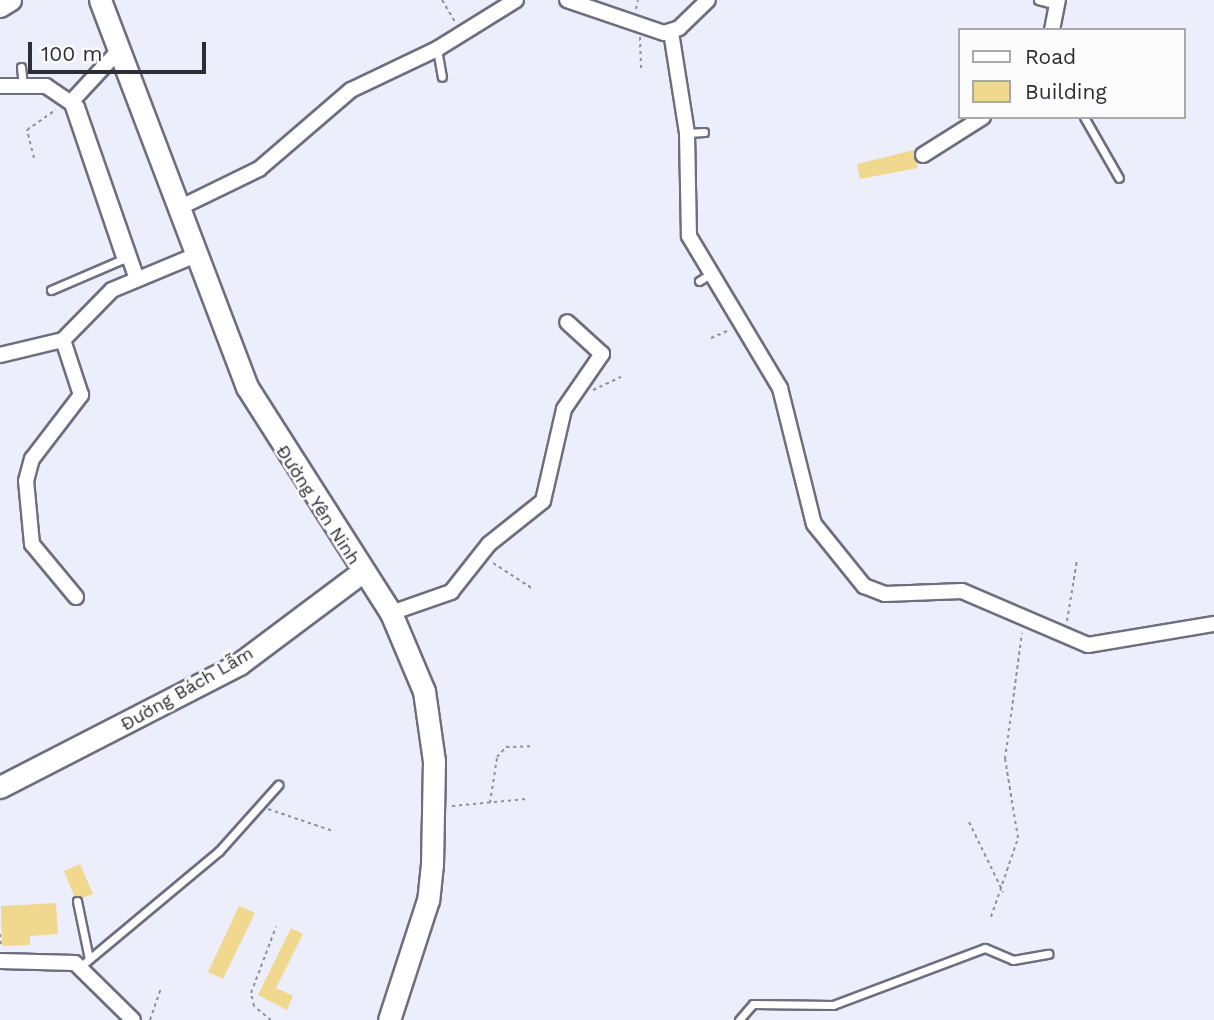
<!DOCTYPE html>
<html>
<head>
<meta charset="utf-8">
<style>
  body { margin:0 }
  #map { position:relative; width:1214px; height:1020px; overflow:hidden; background:#eceefc; font-family:"Work Sans",sans-serif }
  div>[style] { position:absolute }
  .building>* { inset:0; background:#f1d88f }
  .path>* { height:2px; margin-top:-1px; transform-origin:0; background:repeating-linear-gradient(90deg,#90919c 0 3.5px,transparent 0 7px) }
  .roads { filter:drop-shadow(2px 0 #6d6e7e) drop-shadow(-2px 0 #6d6e7e) drop-shadow(0 2px #6d6e7e) drop-shadow(0 -2px #6d6e7e) }
  .lane>* { height:7px; margin:-3.5px; padding:0 3.5px; transform-origin:3.5px; border-radius:3.5px; background:#fff }
  .street>* { height:14px; margin:-7px; padding:0 7px; transform-origin:7px; border-radius:7px; background:#fff }
  .secondary>* { height:19px; margin:-9.5px; padding:0 9.5px; transform-origin:9.5px; border-radius:9.5px; background:#fff }
  .primary>* { height:21px; margin:-10.5px; padding:0 10.5px; transform-origin:10.5px; border-radius:10.5px; background:#fff }
  span { translate:-50% -50%; white-space:nowrap; text-align:center; line-height:1.15; -webkit-text-stroke:5px #fcfcfc; paint-order:stroke }
  .street-label { font-size:18px; color:#2d2d34 }
  .legend { position:absolute; left:958px; top:28px; width:228px; height:91px; box-sizing:border-box; background:#fcfcfc; border:2px solid #a9a9ac; margin:0; padding:9px 12px; list-style:none; font-size:21px; color:#2d2d34 }
  .legend li { display:flex; align-items:center; gap:14px; height:35px }
  .legend b { width:35px; border:2px solid #a9a9ac }
  .scale { position:absolute; left:28px; top:42px; width:178px; height:32px; box-sizing:border-box; border:4px solid #2d2d34; border-top:0; padding-left:9px; font-size:21px; line-height:24px; white-space:nowrap; color:#2d2d34; -webkit-text-stroke:5px #fcfcfc; paint-order:stroke }
</style>
</head>
<body>
<div id="map">
  <div class="building">
    <i style="clip-path:polygon(914px 150px,918px 168px,860px 179px,857px 164px)"></i>
    <i style="clip-path:polygon(80px 864px,93px 894px,82px 898px,74px 896px,64px 871px)"></i>
    <i style="clip-path:polygon(56px 903px,58px 934px,30px 936px,30px 945px,2px 946px,1px 906px)"></i>
    <i style="clip-path:polygon(239px 906px,255px 913px,223px 979px,208px 972px)"></i>
    <i style="clip-path:polygon(291px 928px,303px 934px,276px 988px,293px 996px,287px 1010px,258px 995px)"></i>
  </div>
  <div class="path">
    <i style="left:442px;top:0;width:27px;rotate:59deg"></i>
    <i style="left:636px;top:9px;width:9px;rotate:-77deg"></i>
    <i style="left:640px;top:37px;width:31px;rotate:88deg"></i>
    <i style="left:34px;top:158px;width:29px;rotate:-104deg"></i>
    <i style="left:27px;top:130px;width:35px;rotate:-35deg"></i>
    <i style="left:711px;top:338px;width:21px;rotate:-23deg"></i>
    <i style="left:593px;top:390px;width:31px;rotate:-25deg"></i>
    <i style="left:493px;top:563px;width:48px;rotate:33deg"></i>
    <i style="left:1067px;top:621px;width:62px;rotate:-80.7deg"></i>
    <i style="left:490px;top:803px;width:47px;rotate:-81.3deg"></i>
    <i style="left:497px;top:757px;width:13px;rotate:-48deg"></i>
    <i style="left:506px;top:747px;width:24px;rotate:-2deg"></i>
    <i style="left:452px;top:806px;width:75px;rotate:-5.3deg"></i>
    <i style="left:268px;top:809px;width:69px;rotate:18.7deg"></i>
    <i style="left:969px;top:822px;width:78px;rotate:64.1deg"></i>
    <i style="left:991px;top:917px;width:83px;rotate:-71.1deg"></i>
    <i style="left:1018px;top:838px;width:80px;rotate:-99.3deg"></i>
    <i style="left:1005px;top:759px;width:127px;rotate:-82.3deg"></i>
    <i style="left:0;top:934px;width:13px;rotate:86deg"></i>
    <i style="left:150px;top:1020px;width:34px;rotate:-71deg"></i>
    <i style="left:271px;top:1020px;width:22px;rotate:-141deg"></i>
    <i style="left:254px;top:1006px;width:13px;rotate:-103deg"></i>
    <i style="left:251px;top:993px;width:71px;rotate:-69.3deg"></i>
  </div>
  <div class="roads">
    <div class="lane">
      <i style="left:1038px;top:0;width:20px;rotate:15deg"></i>
      <i style="left:437px;top:49px;width:28px;rotate:80deg"></i>
      <i style="left:21px;top:67px;width:18px;rotate:84deg"></i>
      <i style="left:1084px;top:117px;width:70px;rotate:60.2deg"></i>
      <i style="left:687px;top:133px;width:17px;rotate:-3deg"></i>
      <i style="left:699px;top:281px;width:13px;rotate:-32deg"></i>
      <i style="left:51px;top:290px;width:76px;rotate:-23.2deg"></i>
      <i style="left:121px;top:260px;width:166px;rotate:-108.7deg"></i>
      <i style="left:77px;top:901px;width:59px;rotate:78.3deg"></i>
      <i style="left:81px;top:966px;width:180px;rotate:-39.8deg"></i>
      <i style="left:219px;top:851px;width:89px;rotate:-48.2deg"></i>
      <i style="left:739px;top:1020px;width:21px;rotate:-49deg"></i>
      <i style="left:753px;top:1004px;width:80px;rotate:0.7deg"></i>
      <i style="left:833px;top:1005px;width:162px;rotate:-20.6deg"></i>
      <i style="left:985px;top:948px;width:30px;rotate:23deg"></i>
      <i style="left:1013px;top:960px;width:36px;rotate:-10deg"></i>
    </div>
    <div class="street">
      <i style="left:567px;top:0;width:102px;rotate:18.8deg"></i>
      <i style="left:664px;top:33px;width:16px;rotate:-18deg"></i>
      <i style="left:679px;top:28px;width:40px;rotate:-44deg"></i>
      <i style="left:1052px;top:30px;width:31px;rotate:-79deg"></i>
      <i style="left:671px;top:32px;width:102px;rotate:81deg"></i>
      <i style="left:687px;top:133px;width:103px;rotate:88.9deg"></i>
      <i style="left:689px;top:236px;width:177px;rotate:59.1deg"></i>
      <i style="left:780px;top:388px;width:140px;rotate:76deg"></i>
      <i style="left:814px;top:524px;width:80px;rotate:51.1deg"></i>
      <i style="left:864px;top:586px;width:22px;rotate:21deg"></i>
      <i style="left:885px;top:594px;width:77px;rotate:-2.2deg"></i>
      <i style="left:962px;top:591px;width:137px;rotate:23.2deg"></i>
      <i style="left:1088px;top:645px;width:128px;rotate:-9.5deg"></i>
      <i style="left:0;top:86px;width:46px"></i>
      <i style="left:46px;top:86px;width:37px;rotate:34deg"></i>
      <i style="left:77px;top:107px;width:182px;rotate:70.8deg"></i>
      <i style="left:72px;top:101px;width:72px;rotate:-47.2deg"></i>
      <i style="left:923px;top:155px;width:71px;rotate:-32.3deg"></i>
      <i style="left:181px;top:207px;width:87px;rotate:-26deg"></i>
      <i style="left:259px;top:169px;width:121px;rotate:-40.7deg"></i>
      <i style="left:351px;top:90px;width:95px;rotate:-25.5deg"></i>
      <i style="left:437px;top:49px;width:93px;rotate:-31.8deg"></i>
      <i style="left:0;top:355px;width:65px;rotate:-13.4deg"></i>
      <i style="left:76px;top:597px;width:69px;rotate:-129.7deg"></i>
      <i style="left:32px;top:544px;width:63px;rotate:-95.4deg"></i>
      <i style="left:26px;top:481px;width:23px;rotate:-75deg"></i>
      <i style="left:32px;top:459px;width:81px;rotate:-52.6deg"></i>
      <i style="left:81px;top:395px;width:58px;rotate:-108.1deg"></i>
      <i style="left:63px;top:340px;width:70px;rotate:-45.6deg"></i>
      <i style="left:112px;top:290px;width:91px;rotate:-22.6deg"></i>
      <i style="left:391px;top:613px;width:64px;rotate:-19.3deg"></i>
      <i style="left:451px;top:592px;width:61px;rotate:-51.6deg"></i>
      <i style="left:489px;top:544px;width:69px;rotate:-38.5deg"></i>
      <i style="left:543px;top:501px;width:94px;rotate:-77.1deg"></i>
      <i style="left:564px;top:409px;width:67px;rotate:-55.4deg"></i>
      <i style="left:602px;top:354px;width:47px;rotate:-137.6deg"></i>
      <i style="left:0;top:961px;width:75px;rotate:1.5deg"></i>
      <i style="left:75px;top:963px;width:81px;rotate:44.5deg"></i>
    </div>
    <div class="secondary">
      <i style="left:0;top:7px;width:13px;rotate:-32deg"></i>
    </div>
    <div class="primary">
      <i style="left:100px;top:0;width:414px;rotate:69.2deg"></i>
      <i style="left:247px;top:387px;width:268px;rotate:57.5deg"></i>
      <i style="left:391px;top:613px;width:85px;rotate:67.1deg"></i>
      <i style="left:424px;top:691px;width:71px;rotate:81.9deg"></i>
      <i style="left:434px;top:761px;width:103px;rotate:91.1deg"></i>
      <i style="left:432px;top:864px;width:36px;rotate:96deg"></i>
      <i style="left:428px;top:900px;width:126px;rotate:108deg"></i>
      <i style="left:0;top:787px;width:269px;rotate:-27.2deg"></i>
      <i style="left:239px;top:664px;width:154px;rotate:-36.8deg"></i>
    </div>
  </div>
  <div class="street-label">
    <span style="left:318px;top:505px;rotate:57deg">Đường Yên Ninh</span>
    <span style="left:187px;top:689px;rotate:-30deg">Đường Bách Lẫm</span>
  </div>
  <ul class="legend">
  <li><b style="height:9px;background:#fff"></b>Road</li>
  <li><b style="height:19px;background:#f1d88f"></b>Building</li>
  </ul>
  <div class="scale">100 m</div>
</div>
</body>
</html>
